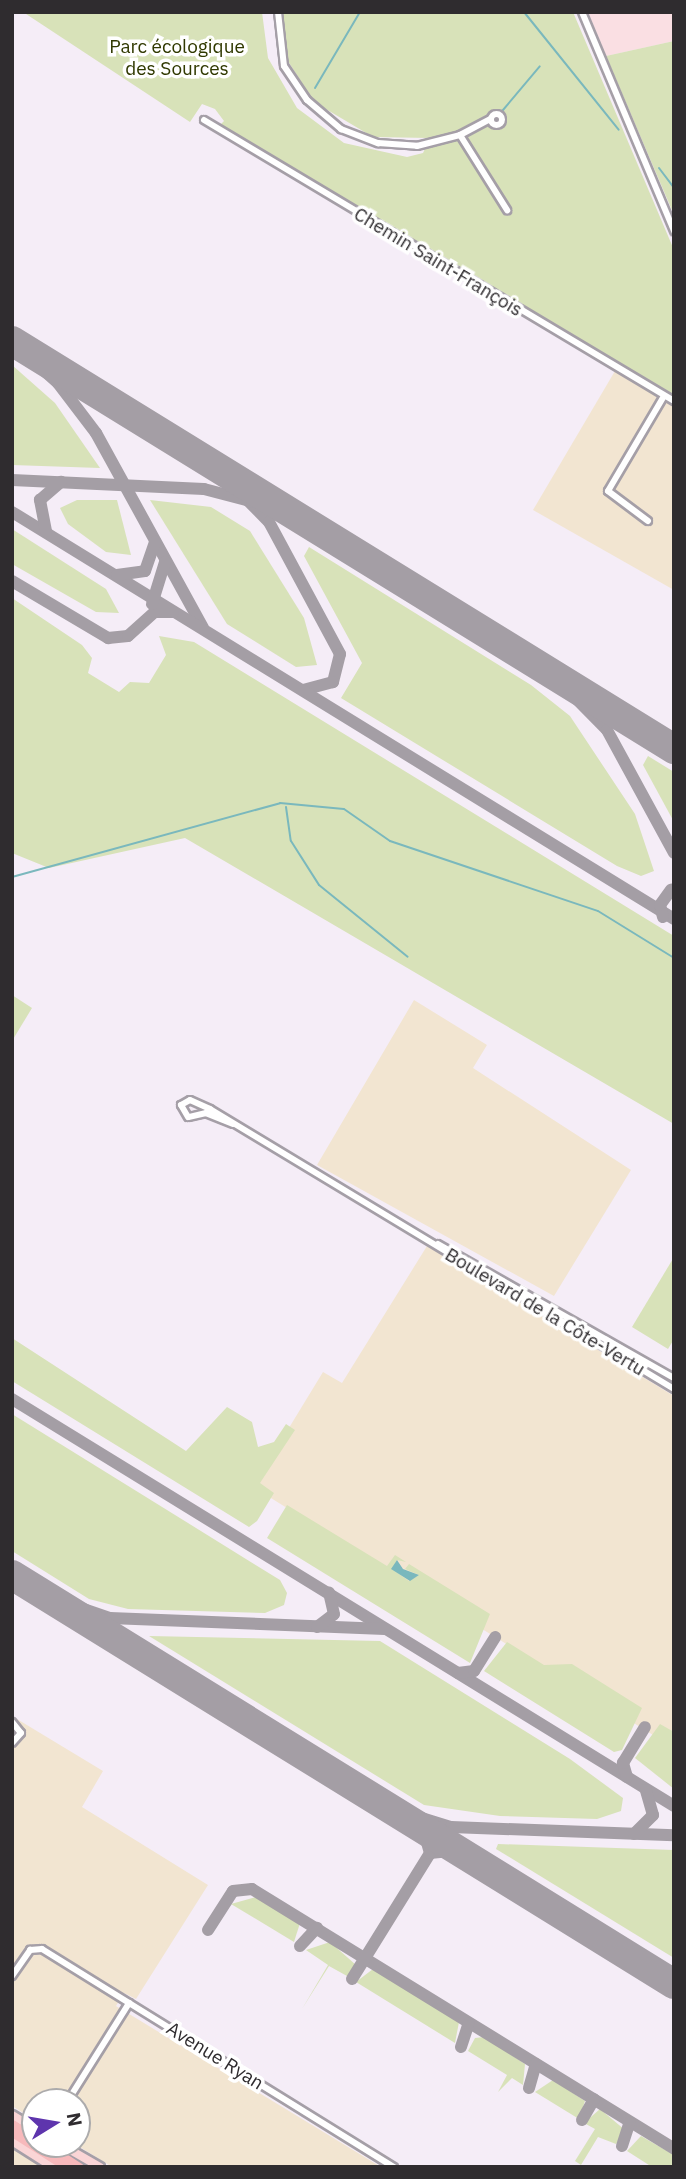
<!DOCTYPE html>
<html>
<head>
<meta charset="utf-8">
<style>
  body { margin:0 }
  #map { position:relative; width:686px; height:2179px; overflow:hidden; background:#f5edf7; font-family:"IBM Plex Sans",sans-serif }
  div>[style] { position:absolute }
  .commercial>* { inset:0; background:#fadfe3 }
  .industrial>* { inset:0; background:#f2e5d1 }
  .green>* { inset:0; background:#d8e2b9 }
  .water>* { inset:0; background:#7ab8bd }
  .stream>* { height:2px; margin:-1px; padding:0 1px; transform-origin:1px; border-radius:1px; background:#7ab8bd }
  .taxiway>* { height:12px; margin:-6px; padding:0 6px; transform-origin:6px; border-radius:6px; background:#a49ea5 }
  .runway>* { height:30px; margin:-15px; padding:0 15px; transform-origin:15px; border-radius:15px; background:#a49ea5 }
  .roads { filter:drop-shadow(2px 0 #a59fa7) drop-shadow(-2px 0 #a59fa7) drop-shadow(0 2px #a59fa7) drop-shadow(0 -2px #a59fa7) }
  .minor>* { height:6px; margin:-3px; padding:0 3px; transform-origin:3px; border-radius:3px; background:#fff }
  .minor>.ring { margin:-3px; padding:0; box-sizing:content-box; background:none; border:6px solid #fff; border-radius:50% }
  .major>* { height:8px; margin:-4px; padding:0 4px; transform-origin:4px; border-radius:4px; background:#fad5d6 }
  .highway>* { height:9px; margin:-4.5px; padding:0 4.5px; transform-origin:4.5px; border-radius:4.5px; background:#f7b9bb }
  span { translate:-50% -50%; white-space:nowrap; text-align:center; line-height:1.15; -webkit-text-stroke:7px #fff; paint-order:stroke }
  .park-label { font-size:19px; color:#303901 }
  .street-label { font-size:19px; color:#2f2c2f }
  .frame { position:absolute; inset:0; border:14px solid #2f2c2f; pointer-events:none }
  .north { position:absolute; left:21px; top:2088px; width:70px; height:70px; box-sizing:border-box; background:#fff; border:2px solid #acabac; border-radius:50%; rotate:79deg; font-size:19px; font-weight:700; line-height:28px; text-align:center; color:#2f2c2f }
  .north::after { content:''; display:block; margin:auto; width:24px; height:32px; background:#5e35ad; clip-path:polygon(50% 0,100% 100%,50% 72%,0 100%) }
</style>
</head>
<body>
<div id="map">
  <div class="commercial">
    <i style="clip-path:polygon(588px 12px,674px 12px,674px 41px,606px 56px)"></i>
  </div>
  <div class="industrial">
    <i style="clip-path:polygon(615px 371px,674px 406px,674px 590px,533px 510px)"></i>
    <i style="clip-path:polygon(414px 1000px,487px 1045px,473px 1068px,631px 1170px,554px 1296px,317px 1165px)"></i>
    <i style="clip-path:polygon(427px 1246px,674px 1396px,674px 1748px,253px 1487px,323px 1372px,342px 1383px)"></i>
    <i style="clip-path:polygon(12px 1716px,103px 1771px,82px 1807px,208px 1885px,136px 1999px,124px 1993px,116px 2006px,381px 2167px,112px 2167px,75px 2144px,77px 2102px,35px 2102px,35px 2120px,12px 2106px)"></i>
    <i style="clip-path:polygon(12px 2146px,45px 2167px,12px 2167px)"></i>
  </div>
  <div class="green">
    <i style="clip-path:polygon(23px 12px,262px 12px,268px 58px,297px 108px,344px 143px,407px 157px,423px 153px,430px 138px,373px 137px,314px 102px,286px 58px,283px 12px,573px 12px,674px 250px,674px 396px,216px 129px,224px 121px,215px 109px,202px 104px,190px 122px)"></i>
    <i style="clip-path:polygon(674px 41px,674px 215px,606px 56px)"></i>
    <i style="clip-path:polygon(12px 365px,55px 403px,100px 468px,12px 465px)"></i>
    <i style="clip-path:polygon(77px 500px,117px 500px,131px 555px,106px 552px,68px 524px,60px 508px)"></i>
    <i style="clip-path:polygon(150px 500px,211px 507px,250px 531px,304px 618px,317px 665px,296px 667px,227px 624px)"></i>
    <i style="clip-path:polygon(12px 529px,106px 589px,119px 613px,96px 612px,12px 564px)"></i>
    <i style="clip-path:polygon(309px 547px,531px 685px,570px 716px,635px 814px,654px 871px,641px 876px,617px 866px,341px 698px,362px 663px,304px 556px)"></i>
    <i style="clip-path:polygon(12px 598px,82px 645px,92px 658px,88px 673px,119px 692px,130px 682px,149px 683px,166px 655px,159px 636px,194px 642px,674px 936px,674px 1124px,185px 838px,49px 868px,12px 853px)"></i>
    <i style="clip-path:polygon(648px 756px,674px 772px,674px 822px,643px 765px)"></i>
    <i style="clip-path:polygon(12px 995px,32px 1008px,12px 1041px)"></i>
    <i style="clip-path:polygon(674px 1257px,674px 1339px,668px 1349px,632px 1327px)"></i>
    <i style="clip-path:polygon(12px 1338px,186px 1451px,227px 1407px,252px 1422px,258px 1447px,274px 1442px,286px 1424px,295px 1430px,260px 1483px,274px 1493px,257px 1521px,249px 1527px,12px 1381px)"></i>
    <i style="clip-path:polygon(12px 1414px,280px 1580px,287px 1593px,284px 1605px,265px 1613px,128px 1609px,89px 1599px,12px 1551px)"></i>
    <i style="clip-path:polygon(287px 1505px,387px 1566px,395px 1555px,406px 1562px,397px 1560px,392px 1569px,409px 1581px,419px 1575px,405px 1569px,409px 1564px,490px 1614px,470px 1663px,267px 1538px)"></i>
    <i style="clip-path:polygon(149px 1636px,380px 1641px,570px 1759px,623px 1798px,621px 1811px,597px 1819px,500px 1816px,424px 1805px)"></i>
    <i style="clip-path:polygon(507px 1642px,544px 1665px,572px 1664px,642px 1708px,622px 1750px,614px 1752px,484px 1671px)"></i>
    <i style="clip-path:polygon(660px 1724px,674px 1732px,674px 1789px,635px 1758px)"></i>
    <i style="clip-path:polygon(498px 1844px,674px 1850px,674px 1958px,496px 1849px)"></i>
    <i style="clip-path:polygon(256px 1897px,300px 1923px,294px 1942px,231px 1904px)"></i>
    <i style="clip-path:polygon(330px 1942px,356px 1965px,347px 1976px,329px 1966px,302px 2009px,328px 1965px,306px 1950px)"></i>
    <i style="clip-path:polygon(373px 1969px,459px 2022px,455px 2043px,356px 1982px)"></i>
    <i style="clip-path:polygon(484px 2037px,525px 2064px,523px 2085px,512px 2078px,498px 2092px,507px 2075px,468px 2051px,475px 2038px)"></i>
    <i style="clip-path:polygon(553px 2080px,585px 2101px,579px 2119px,535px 2092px)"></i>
    <i style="clip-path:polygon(600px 2109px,625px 2130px,616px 2144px,598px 2137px,581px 2165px,575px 2161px,595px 2129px,584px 2123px)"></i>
    <i style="clip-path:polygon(641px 2136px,674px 2155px,674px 2167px,652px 2167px,627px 2151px)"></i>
  </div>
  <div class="water">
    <i style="clip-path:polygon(397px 1560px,403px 1569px,419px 1575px,410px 1581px,391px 1569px)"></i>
  </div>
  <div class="stream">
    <i style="left:524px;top:12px;width:151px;rotate:51.2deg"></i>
    <i style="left:315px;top:88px;width:88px;rotate:-59.4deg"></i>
    <i style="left:503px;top:110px;width:57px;rotate:-49.9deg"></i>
    <i style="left:659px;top:168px;width:25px;rotate:53deg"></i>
    <i style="left:286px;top:807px;width:34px;rotate:82deg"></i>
    <i style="left:291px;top:841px;width:52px;rotate:57.5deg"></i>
    <i style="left:319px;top:885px;width:114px;rotate:39deg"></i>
    <i style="left:12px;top:877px;width:278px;rotate:-15.4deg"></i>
    <i style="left:280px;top:803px;width:64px;rotate:5.4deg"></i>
    <i style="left:344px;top:809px;width:56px;rotate:34.8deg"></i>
    <i style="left:390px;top:841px;width:219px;rotate:18.6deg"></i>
    <i style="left:598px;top:911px;width:89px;rotate:31.7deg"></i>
  </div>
  <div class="taxiway">
    <i style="left:12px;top:342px;width:62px;rotate:41.7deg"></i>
    <i style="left:58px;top:383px;width:63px;rotate:52.8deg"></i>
    <i style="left:96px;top:433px;width:222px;rotate:61.2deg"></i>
    <i style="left:212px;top:464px;width:81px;rotate:45.5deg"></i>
    <i style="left:269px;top:522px;width:150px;rotate:61.7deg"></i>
    <i style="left:340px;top:654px;width:29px;rotate:104deg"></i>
    <i style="left:333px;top:682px;width:30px;rotate:165deg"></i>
    <i style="left:12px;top:480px;width:192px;rotate:2.7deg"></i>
    <i style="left:204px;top:489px;width:63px;rotate:14.7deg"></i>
    <i style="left:265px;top:505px;width:62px;rotate:25.7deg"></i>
    <i style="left:12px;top:512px;width:777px;rotate:31.58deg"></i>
    <i style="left:46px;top:531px;width:32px;rotate:-101deg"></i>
    <i style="left:40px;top:500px;width:28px;rotate:-41deg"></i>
    <i style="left:117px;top:575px;width:28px;rotate:-8deg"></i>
    <i style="left:145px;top:571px;width:31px;rotate:-71deg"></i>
    <i style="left:12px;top:581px;width:112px;rotate:30.7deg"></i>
    <i style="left:108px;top:638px;width:20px;rotate:-6deg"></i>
    <i style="left:128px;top:636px;width:36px;rotate:-42deg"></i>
    <i style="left:155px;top:612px;width:18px"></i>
    <i style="left:152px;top:604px;width:44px;rotate:-72.8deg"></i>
    <i style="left:552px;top:674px;width:78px;rotate:45.5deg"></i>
    <i style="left:607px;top:730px;width:140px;rotate:61.4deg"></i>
    <i style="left:663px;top:917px;width:12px;rotate:-104deg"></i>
    <i style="left:660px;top:905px;width:19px;rotate:-54deg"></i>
    <i style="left:12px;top:1399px;width:777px;rotate:31.58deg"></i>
    <i style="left:12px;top:1572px;width:56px;rotate:31.1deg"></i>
    <i style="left:60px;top:1601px;width:53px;rotate:18.8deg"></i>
    <i style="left:110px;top:1618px;width:275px;rotate:2.3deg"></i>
    <i style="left:317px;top:1627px;width:21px;rotate:-37deg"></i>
    <i style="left:334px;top:1614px;width:22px;rotate:-103deg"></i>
    <i style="left:458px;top:1673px;width:16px;rotate:-7deg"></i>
    <i style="left:474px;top:1671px;width:40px;rotate:-58deg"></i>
    <i style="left:335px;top:1774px;width:74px;rotate:30deg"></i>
    <i style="left:399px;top:1811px;width:54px;rotate:17.1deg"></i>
    <i style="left:451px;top:1827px;width:223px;rotate:2.1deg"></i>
    <i style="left:627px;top:1777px;width:15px;rotate:-106deg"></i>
    <i style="left:623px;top:1763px;width:42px;rotate:-58.6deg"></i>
    <i style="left:634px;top:1834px;width:27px;rotate:-45deg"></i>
    <i style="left:653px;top:1815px;width:26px;rotate:-106deg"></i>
    <i style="left:430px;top:1853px;width:27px;rotate:-6deg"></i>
    <i style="left:208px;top:1930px;width:46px;rotate:-57.3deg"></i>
    <i style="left:233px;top:1891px;width:19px;rotate:-6deg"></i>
    <i style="left:252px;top:1889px;width:496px;rotate:31.6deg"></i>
    <i style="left:300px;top:1946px;width:25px;rotate:-47deg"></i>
    <i style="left:352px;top:1979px;width:148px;rotate:-58.2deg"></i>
    <i style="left:430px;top:1853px;width:25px;rotate:-106deg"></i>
    <i style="left:461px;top:2047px;width:25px;rotate:-72deg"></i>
    <i style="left:529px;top:2088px;width:25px;rotate:-74deg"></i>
    <i style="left:582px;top:2120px;width:24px;rotate:-60deg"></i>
    <i style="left:622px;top:2146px;width:25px;rotate:-72deg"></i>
  </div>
  <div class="runway">
    <i style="left:12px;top:341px;width:778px;rotate:31.65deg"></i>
    <i style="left:12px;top:1575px;width:778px;rotate:31.71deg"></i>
  </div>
  <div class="roads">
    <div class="minor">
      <i style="left:278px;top:12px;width:54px;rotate:83.7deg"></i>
      <i style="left:284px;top:66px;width:41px;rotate:55.9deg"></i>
      <i style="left:307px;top:100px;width:45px;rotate:40.5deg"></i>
      <i style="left:341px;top:129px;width:40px;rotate:21deg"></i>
      <i style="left:378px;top:143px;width:39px;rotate:4deg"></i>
      <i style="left:417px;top:146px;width:44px;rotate:-14.3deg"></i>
      <i style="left:460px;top:135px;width:34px;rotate:-28deg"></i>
      <i style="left:582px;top:12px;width:238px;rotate:67.2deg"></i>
      <i class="ring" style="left:490.5px;top:113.5px;width:5px;height:5px"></i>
      <i style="left:204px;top:120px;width:548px;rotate:30.87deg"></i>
      <i style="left:460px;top:135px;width:89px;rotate:57.9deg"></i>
      <i style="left:648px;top:521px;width:50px;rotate:-143.1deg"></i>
      <i style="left:608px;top:491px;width:110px;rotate:-59.5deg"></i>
      <i style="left:233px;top:1124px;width:29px;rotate:-158deg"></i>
      <i style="left:206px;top:1113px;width:18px;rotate:167deg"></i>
      <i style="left:188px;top:1117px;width:14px;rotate:-120deg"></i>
      <i style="left:181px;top:1105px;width:10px;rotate:-29deg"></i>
      <i style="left:190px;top:1100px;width:22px;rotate:24deg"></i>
      <i style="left:210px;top:1109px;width:542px;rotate:31.11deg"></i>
      <i style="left:438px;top:1244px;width:271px;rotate:29.6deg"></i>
      <i style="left:12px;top:1722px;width:14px;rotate:51deg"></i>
      <i style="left:21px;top:1733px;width:13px;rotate:132deg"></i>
      <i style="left:12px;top:1976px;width:32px;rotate:-55deg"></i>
      <i style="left:30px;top:1950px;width:12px;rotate:-5deg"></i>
      <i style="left:42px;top:1949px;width:414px;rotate:31.8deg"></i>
      <i style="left:67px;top:2102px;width:117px;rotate:-57.9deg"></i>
    </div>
    <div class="major">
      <i style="left:12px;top:2115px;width:27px;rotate:31deg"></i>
      <i style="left:12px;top:2141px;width:49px;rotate:32.4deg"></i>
      <i style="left:60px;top:2144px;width:46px;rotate:29.9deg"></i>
    </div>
    <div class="highway">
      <i style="left:12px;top:2124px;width:27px;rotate:33deg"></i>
      <i style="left:12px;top:2132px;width:65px;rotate:32.5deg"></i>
      <i style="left:43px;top:2144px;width:43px;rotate:32.6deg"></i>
    </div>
  </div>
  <div class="park-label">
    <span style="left:177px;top:58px">Parc écologique<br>des Sources</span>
  </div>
  <div class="street-label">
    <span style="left:438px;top:262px;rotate:31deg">Chemin Saint-François</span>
    <span style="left:545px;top:1312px;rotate:31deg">Boulevard de la Côte-Vertu</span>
    <span style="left:215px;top:2056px;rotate:32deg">Avenue Ryan</span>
  </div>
  <div class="frame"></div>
  <div class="north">N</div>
</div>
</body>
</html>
